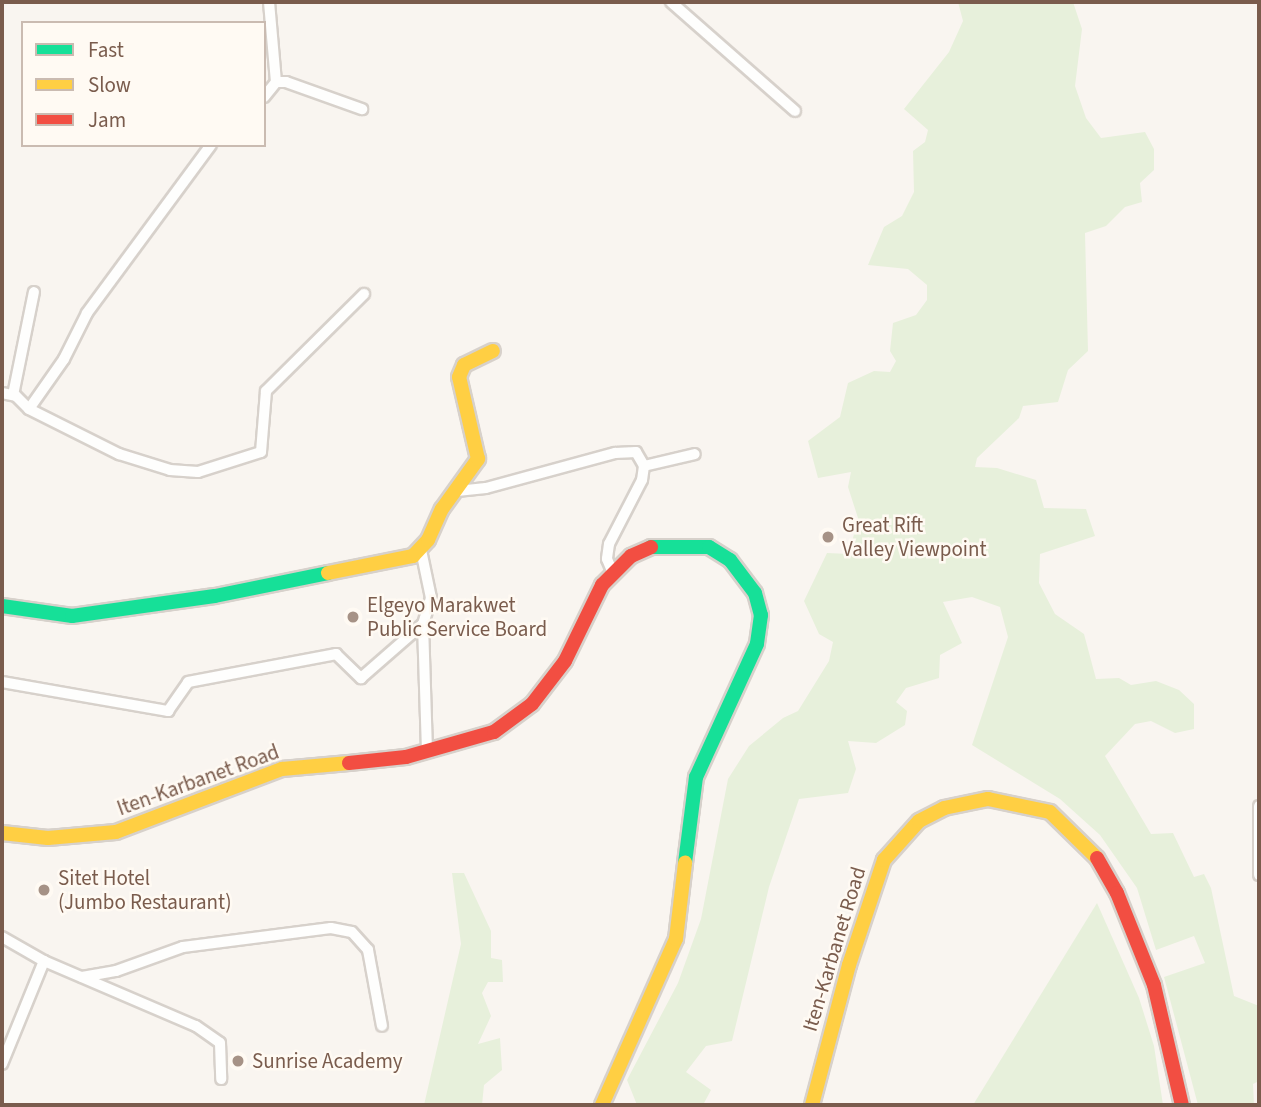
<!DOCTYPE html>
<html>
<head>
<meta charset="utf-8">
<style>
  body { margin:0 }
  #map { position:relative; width:1261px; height:1107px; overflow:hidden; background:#f9f5f0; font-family:"Source Sans 3",sans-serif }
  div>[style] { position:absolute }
  .green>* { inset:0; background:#e7f0db }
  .roads { filter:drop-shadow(2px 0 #d7d1cb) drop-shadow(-2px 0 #d7d1cb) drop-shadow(0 2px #d7d1cb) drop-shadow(0 -2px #d7d1cb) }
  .street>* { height:10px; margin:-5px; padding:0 5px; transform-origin:5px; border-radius:5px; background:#fefefd }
  .fast>* { height:14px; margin:-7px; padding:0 7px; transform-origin:7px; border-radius:7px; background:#16e098 }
  .slow>* { height:14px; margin:-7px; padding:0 7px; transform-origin:7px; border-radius:7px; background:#ffcf43 }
  .jam>* { height:14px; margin:-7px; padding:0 7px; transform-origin:7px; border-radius:7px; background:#f24e42 }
  .dots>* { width:19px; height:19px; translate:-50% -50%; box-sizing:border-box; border:4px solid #fffaf3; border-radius:50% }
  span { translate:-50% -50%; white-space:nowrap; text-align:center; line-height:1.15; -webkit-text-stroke:5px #fffaf3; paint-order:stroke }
  .poi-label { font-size:21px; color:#7a5c4d }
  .left { translate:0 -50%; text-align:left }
  .street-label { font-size:21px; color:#7a5c4d }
  .frame { position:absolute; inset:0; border:4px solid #7a5c4d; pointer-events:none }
  .legend { position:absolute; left:21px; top:21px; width:245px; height:126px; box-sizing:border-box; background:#fffaf3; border:2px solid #cabbb1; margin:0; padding:9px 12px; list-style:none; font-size:21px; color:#7a5c4d }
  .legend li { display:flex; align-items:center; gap:14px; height:35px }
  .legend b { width:35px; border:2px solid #cabbb1 }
</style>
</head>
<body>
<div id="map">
  <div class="green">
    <i style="clip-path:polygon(958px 2px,1073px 2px,1082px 29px,1075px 86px,1086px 118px,1101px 138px,1145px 132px,1154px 149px,1154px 170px,1140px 183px,1142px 202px,1125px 207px,1106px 226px,1085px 233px,1088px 351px,1068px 370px,1058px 402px,1023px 406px,1019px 418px,977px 458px,975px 467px,997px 468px,1036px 480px,1044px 508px,1086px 509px,1095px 536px,1040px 554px,1039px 583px,1055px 614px,1084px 634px,1096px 679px,1119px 678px,1131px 685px,1156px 681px,1179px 690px,1194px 704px,1194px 729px,1175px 733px,1151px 721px,1135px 724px,1105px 756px,1151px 834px,1173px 833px,1194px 877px,1204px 874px,1211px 888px,1234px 996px,1259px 1006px,1259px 1081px,1253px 1084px,1254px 1105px,1198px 1105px,1164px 977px,1205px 963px,1194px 936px,1156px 950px,1137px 888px,1100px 835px,1060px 799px,972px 745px,1008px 637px,1000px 607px,972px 597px,943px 602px,962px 643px,940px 655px,939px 678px,906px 688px,896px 702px,907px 711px,905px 725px,876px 743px,848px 741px,856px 769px,848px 793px,799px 799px,769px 887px,732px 1041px,706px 1046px,686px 1072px,711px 1090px,703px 1105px,637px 1105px,627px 1080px,678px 983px,701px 919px,728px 779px,749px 746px,783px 718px,798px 711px,829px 661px,833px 642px,819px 634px,804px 601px,827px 553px,849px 554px,858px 518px,848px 487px,851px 472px,818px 478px,808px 441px,840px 417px,848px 383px,874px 371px,890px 372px,896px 361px,890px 351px,893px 323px,916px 315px,927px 300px,927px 285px,908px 269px,868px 265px,884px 227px,902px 216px,914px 192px,913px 151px,925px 142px,928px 130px,904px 109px,949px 52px,963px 21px)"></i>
    <i style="clip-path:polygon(452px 873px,464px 873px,491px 931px,491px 958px,502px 960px,503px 982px,488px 982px,482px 993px,491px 1016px,478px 1044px,500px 1038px,502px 1070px,484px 1085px,482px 1105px,424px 1105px,461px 944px)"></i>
    <i style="clip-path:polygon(1097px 903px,1139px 998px,1154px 1046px,1163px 1105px,973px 1105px)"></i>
  </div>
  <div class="roads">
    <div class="street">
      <i style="left:269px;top:2px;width:80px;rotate:85deg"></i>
      <i style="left:671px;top:2px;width:165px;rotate:41.3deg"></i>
      <i style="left:264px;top:97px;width:19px;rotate:-51deg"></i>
      <i style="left:276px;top:82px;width:10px"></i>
      <i style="left:286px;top:82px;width:81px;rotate:19.6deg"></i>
      <i style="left:2px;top:393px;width:14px;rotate:12deg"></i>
      <i style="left:16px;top:396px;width:18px;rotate:45deg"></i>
      <i style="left:29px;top:409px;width:101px;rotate:26.6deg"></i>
      <i style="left:119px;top:454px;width:53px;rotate:17.4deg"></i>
      <i style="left:170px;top:470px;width:28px;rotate:4deg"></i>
      <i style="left:198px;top:472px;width:66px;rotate:-17.6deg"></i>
      <i style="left:261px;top:452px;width:61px;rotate:-85.3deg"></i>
      <i style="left:266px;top:391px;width:138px;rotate:-44.7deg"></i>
      <i style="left:13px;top:395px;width:105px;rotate:-78.5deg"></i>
      <i style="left:29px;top:409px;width:61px;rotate:-55deg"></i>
      <i style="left:64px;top:359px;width:51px;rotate:-63.4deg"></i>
      <i style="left:87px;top:313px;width:209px;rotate:-53.6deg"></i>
      <i style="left:644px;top:466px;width:52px;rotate:-13.2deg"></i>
      <i style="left:457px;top:491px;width:29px;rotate:-6deg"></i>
      <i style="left:486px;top:488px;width:134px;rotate:-15.2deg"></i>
      <i style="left:615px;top:453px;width:21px;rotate:-3deg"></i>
      <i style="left:636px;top:452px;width:16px;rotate:60deg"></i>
      <i style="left:644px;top:466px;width:14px;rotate:98deg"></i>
      <i style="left:642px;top:480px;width:72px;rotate:117.3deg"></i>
      <i style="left:609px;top:544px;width:15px;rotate:98deg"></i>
      <i style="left:607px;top:559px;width:15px;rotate:67deg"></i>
      <i style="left:421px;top:550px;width:49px;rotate:78.2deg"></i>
      <i style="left:431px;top:598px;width:27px;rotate:107deg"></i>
      <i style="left:423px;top:624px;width:128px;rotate:88.2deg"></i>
      <i style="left:2px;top:682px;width:169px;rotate:9.9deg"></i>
      <i style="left:168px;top:711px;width:35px;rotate:-55deg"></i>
      <i style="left:188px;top:682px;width:151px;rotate:-10.7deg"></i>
      <i style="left:336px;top:654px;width:35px;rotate:44deg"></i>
      <i style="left:361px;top:678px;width:82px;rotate:-41.1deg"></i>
      <i style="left:1259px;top:806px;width:69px;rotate:90deg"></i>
      <i style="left:2px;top:937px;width:48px;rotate:29.7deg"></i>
      <i style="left:44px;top:961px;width:111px;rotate:112.2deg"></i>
      <i style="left:44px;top:961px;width:165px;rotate:23.2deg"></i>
      <i style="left:196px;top:1026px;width:29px;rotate:35deg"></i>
      <i style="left:220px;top:1043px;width:36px;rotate:88deg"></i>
      <i style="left:82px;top:977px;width:35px;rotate:-10deg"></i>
      <i style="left:116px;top:971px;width:71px;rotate:-19.7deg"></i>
      <i style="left:183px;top:947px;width:149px;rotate:-7.3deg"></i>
      <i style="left:331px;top:928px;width:21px;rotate:11deg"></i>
      <i style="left:352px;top:932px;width:24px;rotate:48deg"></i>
      <i style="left:368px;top:950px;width:77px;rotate:79.6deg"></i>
    </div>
    <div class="fast">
      <i style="left:651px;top:547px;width:58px"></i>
      <i style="left:709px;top:547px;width:25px;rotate:32deg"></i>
      <i style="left:730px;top:560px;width:41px;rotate:52.9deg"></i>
      <i style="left:755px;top:593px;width:23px;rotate:75deg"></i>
      <i style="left:761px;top:615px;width:29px;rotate:98deg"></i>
      <i style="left:757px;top:644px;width:146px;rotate:114.6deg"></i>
      <i style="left:696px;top:777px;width:87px;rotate:97.3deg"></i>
      <i style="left:2px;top:606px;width:71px;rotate:8.1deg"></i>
      <i style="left:72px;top:616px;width:144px;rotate:-8deg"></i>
      <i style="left:215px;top:596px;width:115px;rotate:-11.5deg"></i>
    </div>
    <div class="slow">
      <i style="left:328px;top:573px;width:87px;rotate:-11.3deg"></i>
      <i style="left:413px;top:556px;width:22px;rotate:-47deg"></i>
      <i style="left:428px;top:540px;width:34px;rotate:-66deg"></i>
      <i style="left:442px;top:509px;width:62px;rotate:-54.2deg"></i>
      <i style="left:478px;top:459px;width:84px;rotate:-103deg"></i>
      <i style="left:459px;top:377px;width:13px;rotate:-67deg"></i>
      <i style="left:464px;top:365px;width:32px;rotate:-26deg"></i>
      <i style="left:2px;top:833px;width:46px;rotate:6.2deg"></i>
      <i style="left:48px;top:838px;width:68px;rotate:-5deg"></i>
      <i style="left:116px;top:832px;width:178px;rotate:-20.8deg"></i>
      <i style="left:282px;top:769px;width:67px;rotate:-5.1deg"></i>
      <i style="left:602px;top:1105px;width:182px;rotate:-66deg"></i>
      <i style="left:676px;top:939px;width:77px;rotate:-83.2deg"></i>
      <i style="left:812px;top:1105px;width:145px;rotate:-75.2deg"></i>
      <i style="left:849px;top:965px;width:111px;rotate:-71.6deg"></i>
      <i style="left:884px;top:860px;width:52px;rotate:-48.1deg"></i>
      <i style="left:919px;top:821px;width:28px;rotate:-27deg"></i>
      <i style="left:944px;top:808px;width:45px;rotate:-11.6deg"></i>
      <i style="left:988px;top:799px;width:63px;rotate:11.8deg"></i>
      <i style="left:1050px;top:812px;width:66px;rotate:44.4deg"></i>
    </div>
    <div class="jam">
      <i style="left:349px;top:763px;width:57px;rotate:-6deg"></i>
      <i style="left:406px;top:757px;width:91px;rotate:-15.9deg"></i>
      <i style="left:494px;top:732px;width:47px;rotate:-36.4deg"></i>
      <i style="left:532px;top:704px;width:54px;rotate:-52.5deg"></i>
      <i style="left:565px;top:661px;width:85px;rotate:-64deg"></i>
      <i style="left:602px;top:585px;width:41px;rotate:-45deg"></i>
      <i style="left:631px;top:556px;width:22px;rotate:-24deg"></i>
      <i style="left:1097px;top:858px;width:40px;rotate:60.3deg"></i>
      <i style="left:1117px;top:893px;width:99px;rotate:68.1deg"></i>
      <i style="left:1154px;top:985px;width:123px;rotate:76.9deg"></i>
    </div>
  </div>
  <div class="dots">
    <i style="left:828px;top:537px;background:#a69286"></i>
    <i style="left:353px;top:617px;background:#a69286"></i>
    <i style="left:44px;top:890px;background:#a69286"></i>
    <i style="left:238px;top:1061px;background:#a69286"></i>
  </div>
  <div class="poi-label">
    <span class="left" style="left:842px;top:537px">Great Rift<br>Valley Viewpoint</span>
    <span class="left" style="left:367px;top:617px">Elgeyo Marakwet<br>Public Service Board</span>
    <span class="left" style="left:58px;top:890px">Sitet Hotel<br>(Jumbo Restaurant)</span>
    <span class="left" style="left:252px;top:1061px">Sunrise Academy</span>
  </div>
  <div class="street-label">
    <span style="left:198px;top:780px;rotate:-20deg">Iten-Karbanet Road</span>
    <span style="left:834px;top:949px;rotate:-73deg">Iten-Karbanet Road</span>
  </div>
  <div class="frame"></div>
  <ul class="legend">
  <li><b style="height:9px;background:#16e098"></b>Fast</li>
  <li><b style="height:9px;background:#ffcf43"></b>Slow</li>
  <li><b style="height:9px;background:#f24e42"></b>Jam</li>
  </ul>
</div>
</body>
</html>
